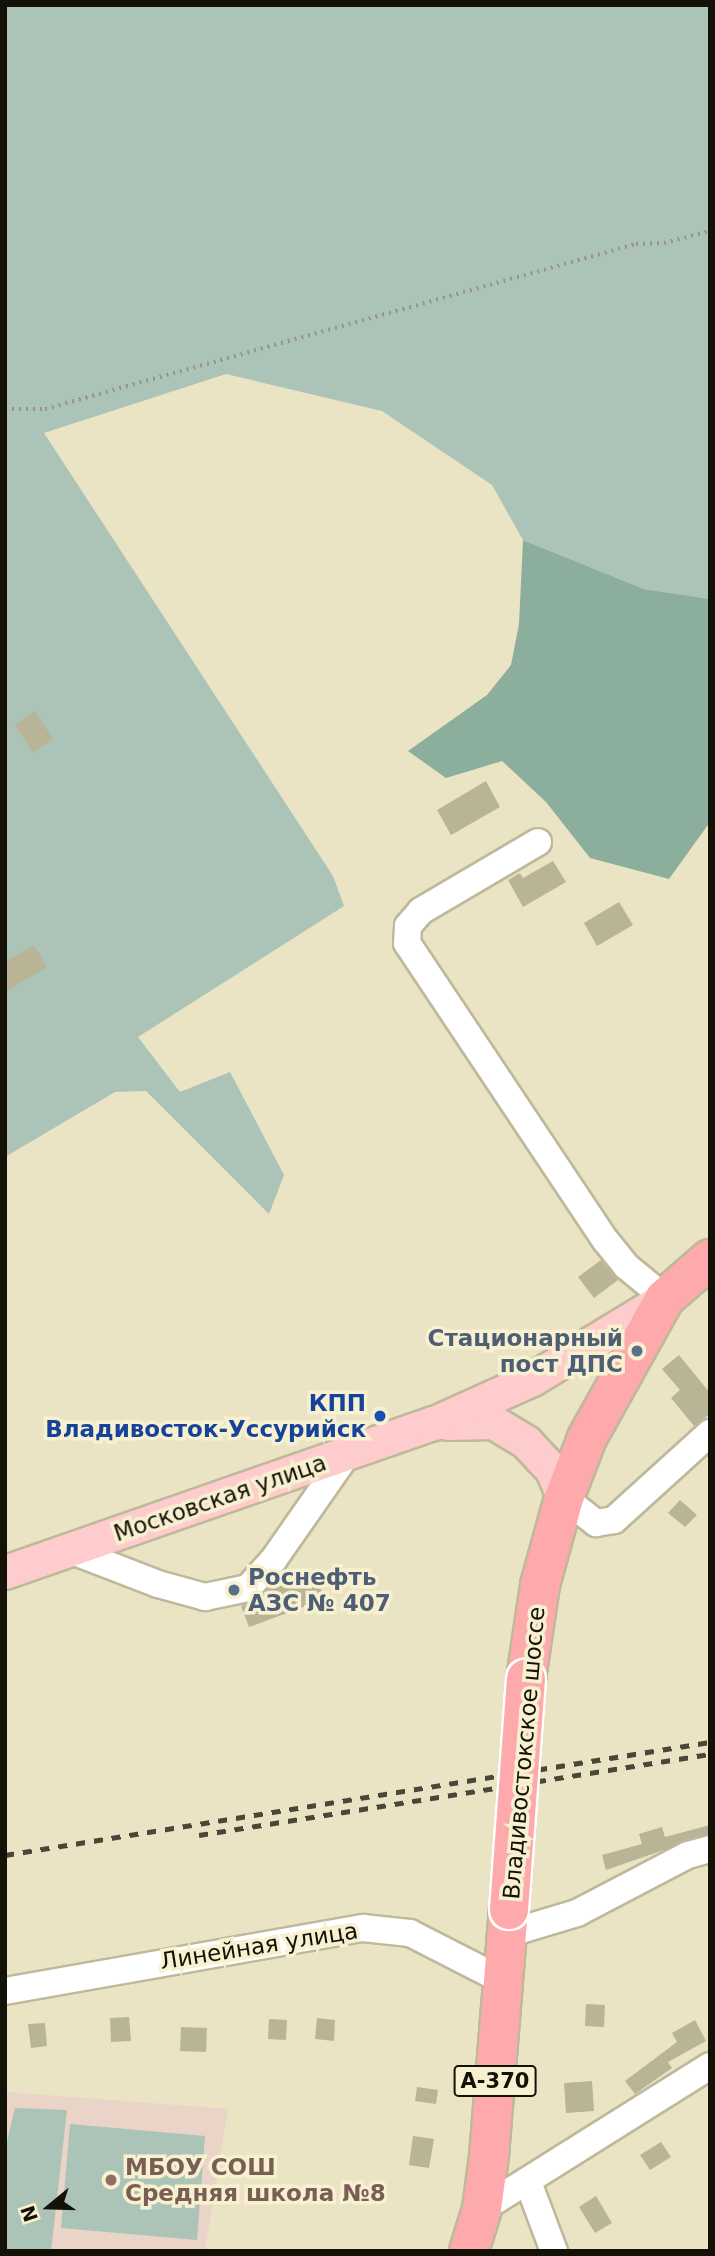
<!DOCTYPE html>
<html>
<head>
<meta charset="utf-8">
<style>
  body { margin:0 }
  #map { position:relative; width:715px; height:2256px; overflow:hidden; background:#eae3c4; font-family:"DejaVu Sans",sans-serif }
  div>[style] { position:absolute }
  .education>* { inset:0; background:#e9d4c7 }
  .green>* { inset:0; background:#abc4b7 }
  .forest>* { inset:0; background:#8caf9d }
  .building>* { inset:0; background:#bab496 }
  .path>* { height:3.5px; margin-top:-1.75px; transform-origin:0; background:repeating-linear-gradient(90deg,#9a957e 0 2px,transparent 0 7px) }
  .roads { filter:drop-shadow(2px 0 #bfb99b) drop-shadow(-2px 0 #bfb99b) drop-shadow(0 2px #bfb99b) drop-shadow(0 -2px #bfb99b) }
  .minor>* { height:26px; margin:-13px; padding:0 13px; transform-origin:13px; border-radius:13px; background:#fff }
  .major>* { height:33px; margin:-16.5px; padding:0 16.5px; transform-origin:16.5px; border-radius:16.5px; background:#fecccd }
  .highway>* { height:38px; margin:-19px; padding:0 19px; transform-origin:19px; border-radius:19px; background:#feaaac }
  .rail>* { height:5px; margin-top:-2.5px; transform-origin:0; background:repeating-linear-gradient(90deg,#4b4738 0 9px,transparent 0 18px) }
  .bridges { filter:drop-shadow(2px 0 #fff) drop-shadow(-2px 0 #fff) drop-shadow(0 2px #fff) drop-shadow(0 -2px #fff) }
  .highway-bridge>* { height:38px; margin:-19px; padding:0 19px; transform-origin:19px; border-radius:19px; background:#feaaac }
  .dots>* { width:19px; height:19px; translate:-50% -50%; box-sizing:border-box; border:4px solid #f7f0d1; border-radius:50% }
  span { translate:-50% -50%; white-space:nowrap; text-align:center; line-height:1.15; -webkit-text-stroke:7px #f7f0d1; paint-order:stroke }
  .shield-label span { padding:2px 5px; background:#f7f0d1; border:2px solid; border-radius:5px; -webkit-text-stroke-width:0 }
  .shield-label { font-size:21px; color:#141107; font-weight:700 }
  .service-label { font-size:23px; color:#4e5e75; font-weight:700 }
  .right { translate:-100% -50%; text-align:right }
  .left { translate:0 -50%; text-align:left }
  .transit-label { font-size:23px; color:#164399; font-weight:700 }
  .street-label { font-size:23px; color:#141107 }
  .education-label { font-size:23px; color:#785e54; font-weight:700 }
  .frame { position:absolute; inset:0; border:7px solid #141107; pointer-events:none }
  .north { position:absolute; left:14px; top:2172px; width:70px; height:70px; -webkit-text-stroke:5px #f7f0d1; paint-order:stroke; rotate:251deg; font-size:19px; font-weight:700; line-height:28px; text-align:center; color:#141107 }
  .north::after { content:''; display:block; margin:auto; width:24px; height:32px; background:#141107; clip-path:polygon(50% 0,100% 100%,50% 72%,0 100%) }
</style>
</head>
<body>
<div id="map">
  <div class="education">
    <i style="clip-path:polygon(6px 2092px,228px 2109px,205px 2251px,5px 2251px)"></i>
  </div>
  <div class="green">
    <i style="clip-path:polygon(5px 5px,710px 5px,710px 599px,644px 589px,523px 540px,492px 485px,382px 411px,226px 374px,44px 433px,333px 876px,344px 906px,138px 1037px,180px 1092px,230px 1072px,284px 1175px,269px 1214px,146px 1091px,115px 1092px,5px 1157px)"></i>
    <i style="clip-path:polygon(15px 2108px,67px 2110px,51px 2251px,5px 2251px,5px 2149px)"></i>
    <i style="clip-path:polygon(70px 2124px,205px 2136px,197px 2240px,61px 2228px)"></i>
  </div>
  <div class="forest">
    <i style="clip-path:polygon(523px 540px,644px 589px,710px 599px,710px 822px,669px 879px,590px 858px,546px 802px,502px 761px,446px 778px,408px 751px,487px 695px,511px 665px,519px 624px)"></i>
  </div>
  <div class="building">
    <i style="clip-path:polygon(35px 711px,53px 739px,33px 753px,15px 725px)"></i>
    <i style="clip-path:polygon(486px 781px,500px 807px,451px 835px,437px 810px)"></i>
    <i style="clip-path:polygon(553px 861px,566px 882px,523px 907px,508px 880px,520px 873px,523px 878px)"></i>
    <i style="clip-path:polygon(619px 902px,633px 925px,597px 946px,584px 923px)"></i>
    <i style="clip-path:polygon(34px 945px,47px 967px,5px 992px,5px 962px)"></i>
    <i style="clip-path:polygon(601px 1260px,618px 1280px,594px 1298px,578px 1277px)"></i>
    <i style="clip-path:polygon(679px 1355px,710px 1393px,710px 1414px,694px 1426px,671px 1398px,680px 1390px,662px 1369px)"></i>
    <i style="clip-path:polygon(680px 1500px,697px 1515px,685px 1527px,668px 1513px)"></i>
    <i style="clip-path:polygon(312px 1569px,325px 1599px,249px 1627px,241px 1606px,259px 1599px,275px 1582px)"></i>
    <i style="clip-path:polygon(710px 1825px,710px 1834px,606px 1870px,602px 1855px,642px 1844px,639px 1834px,662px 1827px,665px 1837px)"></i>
    <i style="clip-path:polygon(586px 2004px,605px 2005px,604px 2027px,585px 2026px)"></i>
    <i style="clip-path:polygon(129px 2017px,131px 2041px,111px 2042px,110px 2018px)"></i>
    <i style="clip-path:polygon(317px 2018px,335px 2020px,334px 2041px,315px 2039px)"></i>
    <i style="clip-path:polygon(269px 2019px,287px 2020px,286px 2040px,268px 2039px)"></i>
    <i style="clip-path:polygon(695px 2020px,706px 2041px,668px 2062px,672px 2068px,635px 2094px,625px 2081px,677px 2042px,672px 2033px)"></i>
    <i style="clip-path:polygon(45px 2023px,47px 2046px,31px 2048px,28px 2024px)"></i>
    <i style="clip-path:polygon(181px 2027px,207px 2028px,206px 2052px,180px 2051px)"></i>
    <i style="clip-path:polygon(592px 2081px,594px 2111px,566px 2113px,564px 2083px)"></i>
    <i style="clip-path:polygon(417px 2087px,438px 2090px,436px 2104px,415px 2101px)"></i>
    <i style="clip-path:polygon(413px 2136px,434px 2139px,429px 2168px,409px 2165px)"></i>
    <i style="clip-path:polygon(661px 2142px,671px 2157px,650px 2170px,640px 2155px)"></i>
    <i style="clip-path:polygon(596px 2196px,612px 2223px,595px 2233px,579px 2207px)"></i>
  </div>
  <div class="path">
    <i style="left:5px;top:409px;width:40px"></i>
    <i style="left:45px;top:409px;width:614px;rotate:-15.6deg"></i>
    <i style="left:636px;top:244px;width:28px;rotate:-2deg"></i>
    <i style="left:664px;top:243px;width:48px;rotate:-14.6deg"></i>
  </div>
  <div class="roads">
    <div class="minor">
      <i style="left:538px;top:842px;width:136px;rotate:149.5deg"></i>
      <i style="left:421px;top:911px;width:20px;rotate:131deg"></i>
      <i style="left:408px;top:926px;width:17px;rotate:93deg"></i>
      <i style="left:407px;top:943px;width:358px;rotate:56.3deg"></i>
      <i style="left:606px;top:1241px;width:32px;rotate:51deg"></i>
      <i style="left:626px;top:1266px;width:50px;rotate:39.4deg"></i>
      <i style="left:564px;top:1498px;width:41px;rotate:38deg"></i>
      <i style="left:596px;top:1523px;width:18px;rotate:-9deg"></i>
      <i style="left:614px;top:1520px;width:130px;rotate:-42.2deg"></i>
      <i style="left:70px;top:1550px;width:94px;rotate:21.1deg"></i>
      <i style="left:158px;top:1584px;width:49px;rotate:15.5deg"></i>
      <i style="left:205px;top:1597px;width:44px;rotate:-11.8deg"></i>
      <i style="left:248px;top:1588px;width:39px;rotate:-48deg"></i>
      <i style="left:274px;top:1559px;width:129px;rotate:-55.1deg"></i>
      <i style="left:507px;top:1934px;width:73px;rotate:-16.7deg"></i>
      <i style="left:577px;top:1913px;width:125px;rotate:-27.6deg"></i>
      <i style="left:688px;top:1855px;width:23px;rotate:-15deg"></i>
      <i style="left:5px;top:1991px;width:364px;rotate:-10deg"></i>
      <i style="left:363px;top:1928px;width:47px;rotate:6.1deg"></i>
      <i style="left:410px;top:1933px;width:106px;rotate:27.1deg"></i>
      <i style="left:528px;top:2182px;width:74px;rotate:69.4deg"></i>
      <i style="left:482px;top:2209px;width:269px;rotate:-32.1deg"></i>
    </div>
    <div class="major">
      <i style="left:447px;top:1423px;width:46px;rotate:-1.2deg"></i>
      <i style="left:493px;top:1422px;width:39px;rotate:31deg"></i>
      <i style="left:526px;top:1442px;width:38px;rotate:47deg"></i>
      <i style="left:552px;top:1470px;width:30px;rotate:67deg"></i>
      <i style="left:5px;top:1572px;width:454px;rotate:-19.2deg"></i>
      <i style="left:434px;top:1423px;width:107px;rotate:-24.2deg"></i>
      <i style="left:532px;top:1379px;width:156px;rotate:-31.3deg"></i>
    </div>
    <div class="highway">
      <i style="left:526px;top:1679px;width:95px;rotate:-81.5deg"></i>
      <i style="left:540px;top:1585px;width:90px;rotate:-74.6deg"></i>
      <i style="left:564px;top:1498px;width:64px;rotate:-69deg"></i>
      <i style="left:587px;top:1438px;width:160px;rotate:-60.9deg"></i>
      <i style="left:665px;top:1298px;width:60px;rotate:-40.9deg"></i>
      <i style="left:469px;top:2251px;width:44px;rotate:-72.8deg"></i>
      <i style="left:482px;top:2209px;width:53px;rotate:-82.5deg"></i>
      <i style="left:489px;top:2156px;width:247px;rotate:-85.4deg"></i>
    </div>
  </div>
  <div class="rail">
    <i style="left:199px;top:1835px;width:517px;rotate:-9.01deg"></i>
    <i style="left:5px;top:1855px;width:714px;rotate:-9.11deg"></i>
  </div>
  <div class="bridges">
    <div class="highway-bridge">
      <i style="left:509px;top:1910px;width:232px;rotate:-85.8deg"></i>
    </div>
  </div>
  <div class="dots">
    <i style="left:637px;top:1351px;background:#5c6f8a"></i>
    <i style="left:380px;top:1416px;background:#1a4fb4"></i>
    <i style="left:234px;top:1590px;background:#5c6f8a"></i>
    <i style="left:111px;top:2180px;background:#8d6e63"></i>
  </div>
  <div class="shield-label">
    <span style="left:495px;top:2081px">А-370</span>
  </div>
  <div class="service-label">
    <span class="right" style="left:623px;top:1351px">Стационарный<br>пост ДПС</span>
    <span class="left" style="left:248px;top:1590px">Роснефть<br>АЗС № 407</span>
  </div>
  <div class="transit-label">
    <span class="right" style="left:366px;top:1416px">КПП<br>Владивосток-Уссурийск</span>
  </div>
  <div class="street-label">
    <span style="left:220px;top:1498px;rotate:-19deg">Московская улица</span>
    <span style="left:524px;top:1753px;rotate:-85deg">Владивостокское шоссе</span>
    <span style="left:259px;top:1946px;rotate:-9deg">Линейная улица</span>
  </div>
  <div class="education-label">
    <span class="left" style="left:125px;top:2180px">МБОУ СОШ<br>Средняя школа №8</span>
  </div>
  <div class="frame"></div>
  <div class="north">N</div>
</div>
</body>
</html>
